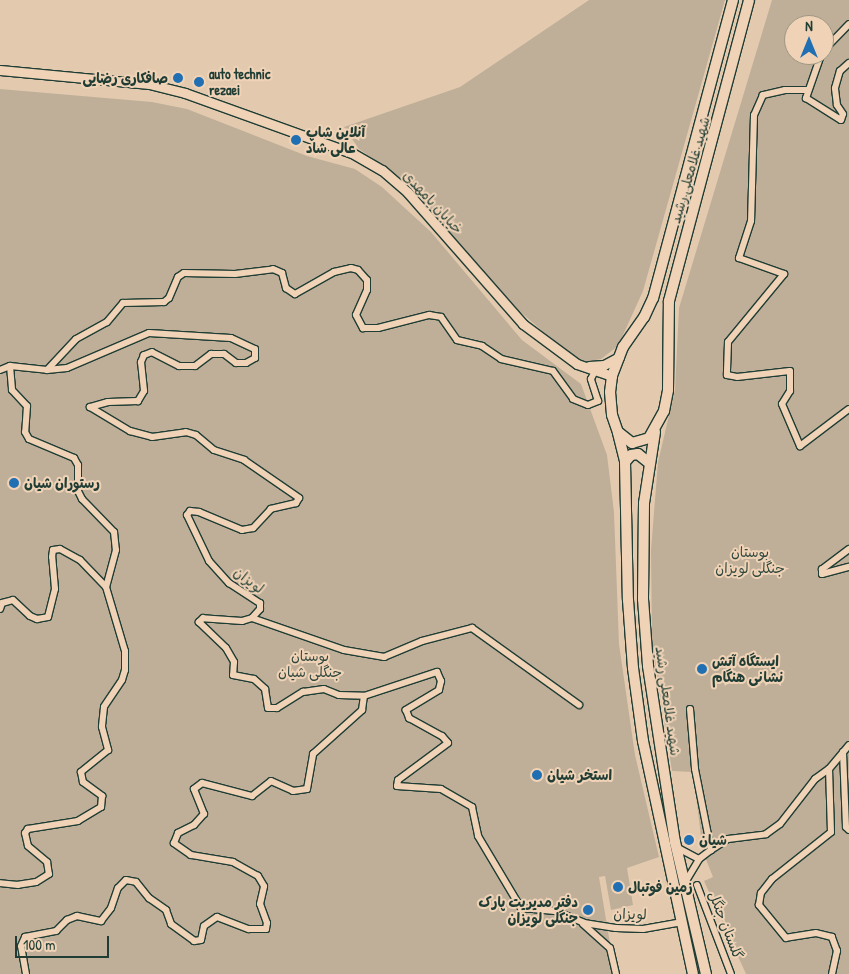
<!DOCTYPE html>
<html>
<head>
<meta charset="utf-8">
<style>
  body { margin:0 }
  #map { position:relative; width:849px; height:974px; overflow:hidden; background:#e3caaf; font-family:"Patrick Hand","Playpen Sans Arabic",sans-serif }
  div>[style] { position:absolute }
  .green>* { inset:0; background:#bfaf99 }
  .roads { filter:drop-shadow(1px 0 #1f3d34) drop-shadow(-1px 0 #1f3d34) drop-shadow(0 1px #1f3d34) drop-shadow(0 -1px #1f3d34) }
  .minor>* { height:6px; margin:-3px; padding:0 3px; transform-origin:3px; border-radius:3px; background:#f0d3b7 }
  .secondary>* { height:9px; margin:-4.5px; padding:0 4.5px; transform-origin:4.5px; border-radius:4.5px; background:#f0d3b7 }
  .primary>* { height:10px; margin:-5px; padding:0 5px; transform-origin:5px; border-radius:5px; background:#f0d3b7 }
  .dots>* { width:14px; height:14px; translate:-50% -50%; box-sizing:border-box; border:2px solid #f0d3b7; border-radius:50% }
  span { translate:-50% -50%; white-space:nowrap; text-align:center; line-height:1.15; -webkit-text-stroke:4px #f0d3b7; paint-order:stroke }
  .poi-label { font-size:14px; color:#1f3d34; font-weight:700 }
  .left { translate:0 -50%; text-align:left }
  .right { translate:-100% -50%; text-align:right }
  .street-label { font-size:14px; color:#1f3d34 }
  .park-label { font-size:14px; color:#2f483e }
  .north { position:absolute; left:784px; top:15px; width:50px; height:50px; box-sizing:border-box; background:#f0d3b7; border:1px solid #9c9783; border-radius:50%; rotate:0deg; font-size:14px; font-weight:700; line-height:20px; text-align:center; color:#1f3d34 }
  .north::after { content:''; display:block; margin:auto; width:18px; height:22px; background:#1f6fb2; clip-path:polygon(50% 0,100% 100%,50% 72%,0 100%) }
  .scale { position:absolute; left:15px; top:936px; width:94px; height:22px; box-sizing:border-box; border:2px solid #1f3d34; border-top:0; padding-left:6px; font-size:15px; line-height:18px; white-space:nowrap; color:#1f3d34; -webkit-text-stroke:4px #f0d3b7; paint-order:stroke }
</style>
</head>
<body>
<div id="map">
  <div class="green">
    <i style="clip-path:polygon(589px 0,725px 0,643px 291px,618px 346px,601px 359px,584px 362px,564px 350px,501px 295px,403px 180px,359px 149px,344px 127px,460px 87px)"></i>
    <i style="clip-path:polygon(evenodd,772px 0,849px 0,849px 974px,746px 974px,704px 881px,713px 877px,703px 852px,693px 772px,672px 771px,652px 643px,651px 550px,658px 462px,675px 390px,679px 308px,772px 0,794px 25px,824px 25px,824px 55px,794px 55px,794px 25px)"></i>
    <i style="clip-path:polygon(0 89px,152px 102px,187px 109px,307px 156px,355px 169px,382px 187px,431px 232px,522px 340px,581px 384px,607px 455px,614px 512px,619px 644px,635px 755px,659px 857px,627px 868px,633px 905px,611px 910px,605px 876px,599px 877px,615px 974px,0 974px)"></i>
  </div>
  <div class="roads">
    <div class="minor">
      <i style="left:824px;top:50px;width:36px;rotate:-46deg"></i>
      <i style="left:821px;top:55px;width:46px;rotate:109.2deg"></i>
      <i style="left:806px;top:98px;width:41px;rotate:32.2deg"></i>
      <i style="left:841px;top:120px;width:6px;rotate:-72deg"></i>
      <i style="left:843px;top:114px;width:11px;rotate:-124deg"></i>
      <i style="left:837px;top:105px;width:17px;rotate:-97deg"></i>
      <i style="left:835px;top:88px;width:18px;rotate:-74deg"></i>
      <i style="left:840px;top:71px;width:12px;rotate:-42deg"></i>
      <i style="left:807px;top:90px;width:22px;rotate:180deg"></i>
      <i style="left:785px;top:90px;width:23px;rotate:167deg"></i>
      <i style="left:763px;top:95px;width:22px;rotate:114deg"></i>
      <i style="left:754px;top:115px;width:106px;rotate:91.6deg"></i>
      <i style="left:751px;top:221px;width:39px;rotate:108deg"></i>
      <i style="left:739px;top:258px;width:48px;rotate:19.6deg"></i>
      <i style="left:784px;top:274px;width:88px;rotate:129.5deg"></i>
      <i style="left:728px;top:342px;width:33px;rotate:92deg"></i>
      <i style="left:727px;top:375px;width:10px;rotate:11deg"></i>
      <i style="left:737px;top:377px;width:53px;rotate:-6.5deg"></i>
      <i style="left:790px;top:371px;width:20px;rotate:90deg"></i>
      <i style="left:790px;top:391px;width:15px;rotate:122deg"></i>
      <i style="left:782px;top:404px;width:46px;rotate:66.8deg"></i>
      <i style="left:800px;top:446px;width:61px;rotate:-37.1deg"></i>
      <i style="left:10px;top:366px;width:24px;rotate:85deg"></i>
      <i style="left:12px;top:390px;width:22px;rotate:47deg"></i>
      <i style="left:27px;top:406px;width:26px;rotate:94deg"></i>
      <i style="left:25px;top:432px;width:8px;rotate:60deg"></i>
      <i style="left:29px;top:439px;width:49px;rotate:22.9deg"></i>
      <i style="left:74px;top:458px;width:8px;rotate:60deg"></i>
      <i style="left:78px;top:465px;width:26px;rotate:90deg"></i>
      <i style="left:78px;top:491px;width:9px;rotate:63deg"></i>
      <i style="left:82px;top:499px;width:46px;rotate:45.9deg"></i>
      <i style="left:114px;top:532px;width:18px;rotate:84deg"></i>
      <i style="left:116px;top:550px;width:38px;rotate:105deg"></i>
      <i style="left:0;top:370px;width:11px;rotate:-22deg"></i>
      <i style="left:10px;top:366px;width:37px;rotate:6deg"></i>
      <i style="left:47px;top:370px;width:20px;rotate:-6deg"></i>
      <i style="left:67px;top:368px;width:89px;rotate:-23.1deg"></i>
      <i style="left:149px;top:333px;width:82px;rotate:3.5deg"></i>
      <i style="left:231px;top:338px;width:26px;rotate:25deg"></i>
      <i style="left:255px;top:349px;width:9px;rotate:90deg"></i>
      <i style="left:255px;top:358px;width:10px;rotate:151deg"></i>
      <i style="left:246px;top:363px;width:10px;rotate:180deg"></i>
      <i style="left:236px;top:363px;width:15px;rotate:-143deg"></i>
      <i style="left:224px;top:354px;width:13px;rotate:180deg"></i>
      <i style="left:211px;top:354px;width:20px;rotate:143deg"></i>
      <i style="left:195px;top:366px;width:16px;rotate:180deg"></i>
      <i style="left:179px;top:366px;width:30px;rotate:-153deg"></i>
      <i style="left:152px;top:352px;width:9px;rotate:159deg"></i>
      <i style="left:144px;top:355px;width:8px;rotate:113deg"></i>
      <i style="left:141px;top:362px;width:29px;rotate:84deg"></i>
      <i style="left:144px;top:391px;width:12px;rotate:121deg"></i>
      <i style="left:138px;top:401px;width:30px;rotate:178deg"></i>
      <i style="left:108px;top:402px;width:19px;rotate:164deg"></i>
      <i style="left:90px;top:407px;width:47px;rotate:31deg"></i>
      <i style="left:130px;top:431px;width:23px;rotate:15deg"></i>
      <i style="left:152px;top:437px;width:34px;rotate:-8deg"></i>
      <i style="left:186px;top:432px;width:10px;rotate:17deg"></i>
      <i style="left:196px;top:435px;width:23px;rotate:40deg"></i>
      <i style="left:214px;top:450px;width:32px;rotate:18deg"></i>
      <i style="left:244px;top:460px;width:67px;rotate:34.6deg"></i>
      <i style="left:299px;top:498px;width:6px;rotate:121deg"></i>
      <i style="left:296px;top:503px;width:26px;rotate:167deg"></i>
      <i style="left:271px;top:509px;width:26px;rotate:133deg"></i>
      <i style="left:253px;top:528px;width:11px;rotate:170deg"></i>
      <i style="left:242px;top:530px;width:47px;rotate:-157.3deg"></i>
      <i style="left:199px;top:512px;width:9px;rotate:-174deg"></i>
      <i style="left:190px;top:511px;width:5px;rotate:127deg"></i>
      <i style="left:187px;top:515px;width:51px;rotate:64.4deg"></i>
      <i style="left:209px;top:561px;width:30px;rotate:48deg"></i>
      <i style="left:229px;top:583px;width:37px;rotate:33deg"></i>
      <i style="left:260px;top:603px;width:6px;rotate:90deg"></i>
      <i style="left:260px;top:609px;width:12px;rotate:132deg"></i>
      <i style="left:252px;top:618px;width:10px;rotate:163deg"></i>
      <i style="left:242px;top:621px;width:39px;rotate:-176deg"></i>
      <i style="left:203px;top:618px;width:6px;rotate:135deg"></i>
      <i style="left:199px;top:622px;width:37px;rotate:44deg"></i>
      <i style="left:226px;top:648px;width:16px;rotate:60deg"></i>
      <i style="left:234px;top:662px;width:13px;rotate:94deg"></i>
      <i style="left:233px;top:675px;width:21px;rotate:11deg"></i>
      <i style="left:254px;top:679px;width:15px;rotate:42deg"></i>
      <i style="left:265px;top:689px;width:19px;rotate:81deg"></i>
      <i style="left:268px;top:708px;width:9px"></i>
      <i style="left:277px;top:708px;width:31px;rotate:-32deg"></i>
      <i style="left:303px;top:692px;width:21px;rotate:-8deg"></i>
      <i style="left:324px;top:689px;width:16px;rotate:22deg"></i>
      <i style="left:339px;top:695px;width:25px;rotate:2deg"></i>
      <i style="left:364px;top:696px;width:77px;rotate:-18.2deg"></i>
      <i style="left:437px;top:672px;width:10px;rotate:66deg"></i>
      <i style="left:441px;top:681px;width:9px;rotate:103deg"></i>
      <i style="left:439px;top:690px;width:39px;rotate:149deg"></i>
      <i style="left:406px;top:710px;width:9px;rotate:69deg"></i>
      <i style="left:409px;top:718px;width:38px;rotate:29deg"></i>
      <i style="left:442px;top:736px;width:9px;rotate:49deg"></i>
      <i style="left:448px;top:743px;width:62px;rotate:143.5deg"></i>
      <i style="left:398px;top:780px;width:6px;rotate:99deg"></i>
      <i style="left:397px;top:786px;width:44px;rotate:3.9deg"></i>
      <i style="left:441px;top:789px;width:36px;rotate:30deg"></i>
      <i style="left:472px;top:807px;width:30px;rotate:78deg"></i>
      <i style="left:478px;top:836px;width:84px;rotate:59.2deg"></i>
      <i style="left:521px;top:908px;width:34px;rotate:5deg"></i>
      <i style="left:555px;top:911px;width:31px;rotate:22deg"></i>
      <i style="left:584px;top:923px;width:32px;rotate:9deg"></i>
      <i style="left:616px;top:928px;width:27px;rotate:2deg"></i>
      <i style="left:643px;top:929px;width:40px;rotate:-10deg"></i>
      <i style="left:47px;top:370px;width:42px;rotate:-46.9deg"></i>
      <i style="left:76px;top:339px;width:35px;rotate:-29deg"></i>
      <i style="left:107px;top:322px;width:25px;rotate:-50deg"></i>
      <i style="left:123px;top:303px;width:41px;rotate:-1.4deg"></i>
      <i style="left:164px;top:302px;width:6px;rotate:-39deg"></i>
      <i style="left:169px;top:298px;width:23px;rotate:-67deg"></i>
      <i style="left:178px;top:277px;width:7px;rotate:-34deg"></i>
      <i style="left:184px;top:273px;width:51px;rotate:1.1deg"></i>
      <i style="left:235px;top:274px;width:38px;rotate:-7deg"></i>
      <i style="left:273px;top:269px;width:10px;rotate:24deg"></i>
      <i style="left:282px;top:273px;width:16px;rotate:75deg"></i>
      <i style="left:286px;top:288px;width:11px;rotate:34deg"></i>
      <i style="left:295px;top:294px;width:45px;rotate:-29.4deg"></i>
      <i style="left:334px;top:272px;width:17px;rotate:-13deg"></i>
      <i style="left:351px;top:268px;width:7px;rotate:16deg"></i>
      <i style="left:358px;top:270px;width:13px;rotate:48deg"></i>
      <i style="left:367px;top:280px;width:10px;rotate:90deg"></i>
      <i style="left:367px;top:290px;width:27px;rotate:114deg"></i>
      <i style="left:356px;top:315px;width:15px;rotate:62deg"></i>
      <i style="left:363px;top:328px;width:15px"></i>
      <i style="left:378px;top:328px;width:53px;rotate:-14.3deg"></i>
      <i style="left:429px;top:315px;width:12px;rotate:9deg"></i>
      <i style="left:441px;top:317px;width:28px;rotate:55deg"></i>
      <i style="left:457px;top:340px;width:26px;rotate:13deg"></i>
      <i style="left:482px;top:346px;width:23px;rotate:34deg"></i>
      <i style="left:501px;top:359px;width:53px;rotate:13deg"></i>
      <i style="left:553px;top:371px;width:34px;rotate:54deg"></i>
      <i style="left:573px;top:399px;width:16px;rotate:22deg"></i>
      <i style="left:588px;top:405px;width:11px;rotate:-22deg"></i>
      <i style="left:598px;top:401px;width:23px;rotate:-108deg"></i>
      <i style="left:591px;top:379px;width:9px;rotate:-63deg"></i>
      <i style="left:849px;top:549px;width:34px;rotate:143deg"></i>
      <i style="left:822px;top:569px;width:5px;rotate:90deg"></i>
      <i style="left:822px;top:574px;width:28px;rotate:-15deg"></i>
      <i style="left:0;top:609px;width:6px;rotate:-72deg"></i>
      <i style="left:2px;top:603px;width:11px;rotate:-15deg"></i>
      <i style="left:13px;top:600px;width:23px;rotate:43deg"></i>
      <i style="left:30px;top:616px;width:8px;rotate:23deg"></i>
      <i style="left:37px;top:619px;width:11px;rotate:-10deg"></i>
      <i style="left:48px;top:617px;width:29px;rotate:-76deg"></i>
      <i style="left:55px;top:589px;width:32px;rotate:-95deg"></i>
      <i style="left:52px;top:557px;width:7px;rotate:-82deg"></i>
      <i style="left:53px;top:550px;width:7px;rotate:-8deg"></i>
      <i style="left:60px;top:549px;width:23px;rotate:29deg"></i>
      <i style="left:80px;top:560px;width:37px;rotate:46deg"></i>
      <i style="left:106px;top:587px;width:67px;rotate:73.5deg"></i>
      <i style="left:125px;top:651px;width:19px;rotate:90deg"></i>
      <i style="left:125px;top:670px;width:10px;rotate:107deg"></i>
      <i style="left:122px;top:680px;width:32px;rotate:124deg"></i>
      <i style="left:104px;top:707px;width:20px;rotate:96deg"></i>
      <i style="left:102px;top:727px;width:24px;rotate:75deg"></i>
      <i style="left:108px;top:750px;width:35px;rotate:141deg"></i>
      <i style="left:81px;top:772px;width:10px;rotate:79deg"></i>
      <i style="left:83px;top:782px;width:24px;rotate:36deg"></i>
      <i style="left:102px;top:796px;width:11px;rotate:95deg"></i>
      <i style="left:101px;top:807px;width:27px;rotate:149deg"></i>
      <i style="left:78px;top:821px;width:51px;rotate:170.9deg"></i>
      <i style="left:28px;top:829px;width:5px;rotate:127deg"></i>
      <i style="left:25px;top:833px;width:13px;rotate:77deg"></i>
      <i style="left:28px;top:846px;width:25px;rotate:40deg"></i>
      <i style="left:47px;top:862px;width:12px;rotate:81deg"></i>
      <i style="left:49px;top:874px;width:15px;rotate:148deg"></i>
      <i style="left:36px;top:882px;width:18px;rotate:171deg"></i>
      <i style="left:18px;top:885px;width:18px;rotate:-174deg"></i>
      <i style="left:252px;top:618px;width:97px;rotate:19.2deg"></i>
      <i style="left:344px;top:650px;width:41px;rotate:9.9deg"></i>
      <i style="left:384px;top:657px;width:41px;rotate:-22.8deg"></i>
      <i style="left:422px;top:641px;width:52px;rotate:-14.6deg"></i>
      <i style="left:472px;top:628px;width:132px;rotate:35.7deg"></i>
      <i style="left:690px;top:709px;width:60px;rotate:85.2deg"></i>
      <i style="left:695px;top:769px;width:83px;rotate:78.8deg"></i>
      <i style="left:711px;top:850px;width:20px;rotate:-33deg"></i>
      <i style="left:728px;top:839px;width:38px;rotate:-7deg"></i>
      <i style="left:766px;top:834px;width:17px;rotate:-36deg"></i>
      <i style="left:780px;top:824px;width:57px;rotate:-52.1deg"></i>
      <i style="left:815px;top:779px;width:17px;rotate:-36deg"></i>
      <i style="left:843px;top:752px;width:75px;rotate:87.7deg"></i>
      <i style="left:846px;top:827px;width:4px;rotate:45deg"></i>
      <i style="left:676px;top:847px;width:26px;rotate:28deg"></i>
      <i style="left:686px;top:881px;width:26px;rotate:-59deg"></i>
      <i style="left:699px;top:859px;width:15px;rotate:-37deg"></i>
      <i style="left:697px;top:885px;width:95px;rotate:69.1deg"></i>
      <i style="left:583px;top:924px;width:36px;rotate:42deg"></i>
      <i style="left:610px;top:948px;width:27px;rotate:77deg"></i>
      <i style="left:26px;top:974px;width:28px;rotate:-100deg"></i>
      <i style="left:21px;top:946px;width:10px;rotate:-66deg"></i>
      <i style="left:25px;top:937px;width:32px;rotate:-11deg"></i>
      <i style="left:56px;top:931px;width:16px;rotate:-45deg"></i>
      <i style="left:67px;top:920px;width:11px;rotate:-22deg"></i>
      <i style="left:77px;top:916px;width:25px;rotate:12deg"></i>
      <i style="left:101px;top:921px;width:16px;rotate:-52deg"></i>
      <i style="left:111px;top:908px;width:21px;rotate:-71deg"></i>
      <i style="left:118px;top:888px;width:11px;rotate:-45deg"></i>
      <i style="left:126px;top:880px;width:10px;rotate:11deg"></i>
      <i style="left:136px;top:882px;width:21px;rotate:51deg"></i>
      <i style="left:149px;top:898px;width:21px;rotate:35deg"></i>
      <i style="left:166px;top:910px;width:15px;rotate:70deg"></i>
      <i style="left:171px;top:924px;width:29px;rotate:36deg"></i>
      <i style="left:194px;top:941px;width:7px;rotate:-8deg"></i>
      <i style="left:201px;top:940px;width:14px;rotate:-78deg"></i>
      <i style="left:204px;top:926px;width:16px;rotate:-35deg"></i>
      <i style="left:217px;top:917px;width:34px;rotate:21deg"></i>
      <i style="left:249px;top:929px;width:17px"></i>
      <i style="left:266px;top:929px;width:6px;rotate:-81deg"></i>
      <i style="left:267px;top:923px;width:20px;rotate:-110deg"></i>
      <i style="left:260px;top:904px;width:18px;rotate:-77deg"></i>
      <i style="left:264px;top:886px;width:12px;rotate:-121deg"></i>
      <i style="left:258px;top:876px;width:29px;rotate:-151deg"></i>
      <i style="left:233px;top:862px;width:43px;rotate:-170.5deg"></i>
      <i style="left:191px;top:855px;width:21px;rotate:-145deg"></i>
      <i style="left:174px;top:843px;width:11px;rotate:-68deg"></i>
      <i style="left:178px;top:833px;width:18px;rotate:-27deg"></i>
      <i style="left:194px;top:825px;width:15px;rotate:-48deg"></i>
      <i style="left:204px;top:814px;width:27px;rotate:-112deg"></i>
      <i style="left:194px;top:789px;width:10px;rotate:-37deg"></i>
      <i style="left:202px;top:783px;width:52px;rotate:14.6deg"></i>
      <i style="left:252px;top:796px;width:24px;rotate:-38deg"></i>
      <i style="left:271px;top:781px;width:24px;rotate:24deg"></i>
      <i style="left:293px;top:791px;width:14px;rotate:-8deg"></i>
      <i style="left:307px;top:789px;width:36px;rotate:-80deg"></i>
      <i style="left:313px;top:754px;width:66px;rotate:-41.9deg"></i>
      <i style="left:362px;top:710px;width:14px;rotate:-82deg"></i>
      <i style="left:832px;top:974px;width:24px;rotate:-78deg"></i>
      <i style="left:837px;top:951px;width:15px;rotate:-110deg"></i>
      <i style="left:832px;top:937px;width:16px;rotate:-166deg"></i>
      <i style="left:816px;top:933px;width:30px;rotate:171deg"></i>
      <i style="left:786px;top:938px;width:43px;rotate:-129.3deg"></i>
      <i style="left:759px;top:905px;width:12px;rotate:-81deg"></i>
      <i style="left:761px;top:893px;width:18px;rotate:-52deg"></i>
      <i style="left:772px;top:879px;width:75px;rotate:-38.5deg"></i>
      <i style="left:831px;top:832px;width:63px;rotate:-91.8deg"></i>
      <i style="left:829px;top:769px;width:31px;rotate:-50deg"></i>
    </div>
    <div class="secondary">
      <i style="left:0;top:70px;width:150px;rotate:5.4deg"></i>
      <i style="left:149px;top:84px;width:37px;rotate:14deg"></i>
      <i style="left:185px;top:93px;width:177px;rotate:19.8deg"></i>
      <i style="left:352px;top:153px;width:34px;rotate:30deg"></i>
      <i style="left:382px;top:170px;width:35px;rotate:41deg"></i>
      <i style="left:408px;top:193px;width:174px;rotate:48.7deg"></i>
      <i style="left:523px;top:324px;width:67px;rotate:36.5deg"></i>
      <i style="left:577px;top:364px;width:37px;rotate:19deg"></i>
      <i style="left:589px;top:366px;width:15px;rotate:-4deg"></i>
      <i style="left:604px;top:365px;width:17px;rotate:-28deg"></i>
    </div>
    <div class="primary">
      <i style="left:733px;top:0;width:309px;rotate:105deg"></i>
      <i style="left:653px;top:298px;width:21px;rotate:115deg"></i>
      <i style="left:644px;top:317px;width:37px;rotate:125deg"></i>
      <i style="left:623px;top:347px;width:31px;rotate:111deg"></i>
      <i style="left:612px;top:376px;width:16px;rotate:97deg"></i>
      <i style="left:610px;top:392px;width:23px;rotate:85deg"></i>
      <i style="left:612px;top:415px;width:18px;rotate:71deg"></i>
      <i style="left:618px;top:432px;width:18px;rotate:38deg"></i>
      <i style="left:632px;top:443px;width:18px;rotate:-16deg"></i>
      <i style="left:649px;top:438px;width:31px;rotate:-61deg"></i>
      <i style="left:664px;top:411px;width:21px;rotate:-79deg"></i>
      <i style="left:668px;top:390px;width:89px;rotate:-89.4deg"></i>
      <i style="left:669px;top:301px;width:311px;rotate:-75.1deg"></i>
      <i style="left:655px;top:432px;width:72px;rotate:98.8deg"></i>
      <i style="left:644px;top:503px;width:96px;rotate:90.6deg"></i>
      <i style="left:643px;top:599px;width:67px;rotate:85.7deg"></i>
      <i style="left:648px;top:666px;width:178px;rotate:81.3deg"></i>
      <i style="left:675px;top:842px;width:136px;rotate:76.8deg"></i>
      <i style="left:618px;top:433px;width:30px;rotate:76deg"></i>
      <i style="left:625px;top:462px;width:138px;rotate:88.8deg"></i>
      <i style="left:628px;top:600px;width:68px;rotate:85.8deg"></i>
      <i style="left:633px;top:668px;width:74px;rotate:82.2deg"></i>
      <i style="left:643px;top:741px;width:238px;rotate:77.9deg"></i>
      <i style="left:625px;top:462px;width:9px;rotate:-49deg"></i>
      <i style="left:631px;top:455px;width:7px;rotate:-8deg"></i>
      <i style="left:638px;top:454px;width:13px;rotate:39deg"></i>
    </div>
  </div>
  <div class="dots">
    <i style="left:178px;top:78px;background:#1f6fb2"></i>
    <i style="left:199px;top:82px;background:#1f6fb2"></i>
    <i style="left:296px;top:140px;background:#1f6fb2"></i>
    <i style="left:14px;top:483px;background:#1f6fb2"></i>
    <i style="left:702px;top:669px;background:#1f6fb2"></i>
    <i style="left:537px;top:775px;background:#1f6fb2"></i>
    <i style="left:689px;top:840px;background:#1f6fb2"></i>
    <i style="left:618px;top:887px;background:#1f6fb2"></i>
    <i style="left:588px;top:910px;background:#1f6fb2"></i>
  </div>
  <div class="poi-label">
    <span class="left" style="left:209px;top:82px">auto technic<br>rezaei</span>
    <span class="right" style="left:168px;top:78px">صافکاری رضایی</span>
    <span class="left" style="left:306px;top:140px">آنلاین شاپ<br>عالی شاد</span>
    <span class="left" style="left:24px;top:483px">رستوران شیان</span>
    <span class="left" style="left:712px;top:669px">ایستگاه آتش<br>نشانی هنگام</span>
    <span class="left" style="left:547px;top:775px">استخر شیان</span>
    <span class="left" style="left:699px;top:840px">شیان</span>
    <span class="left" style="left:628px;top:887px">زمین فوتبال</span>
    <span class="right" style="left:578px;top:910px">دفتر مدیریت پارک<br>جنگلی لویزان</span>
  </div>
  <div class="street-label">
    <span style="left:690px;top:170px;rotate:-74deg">شهید غلامعلی رشید</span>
    <span style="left:433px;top:202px;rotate:47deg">خیابان یامهدی</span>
    <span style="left:249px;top:580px;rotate:37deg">لویزان</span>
    <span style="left:668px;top:701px;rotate:82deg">شهید غلامعلی رشید</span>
    <span style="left:630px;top:914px;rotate:1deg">لویزان</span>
    <span style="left:726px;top:925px;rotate:69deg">گلستان جنگل</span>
  </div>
  <div class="park-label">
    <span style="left:750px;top:560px">بوستان<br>جنگلی لویزان</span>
    <span style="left:310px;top:664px">بوستان<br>جنگلی شیان</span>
  </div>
  <div class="north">N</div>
  <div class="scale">100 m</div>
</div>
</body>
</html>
